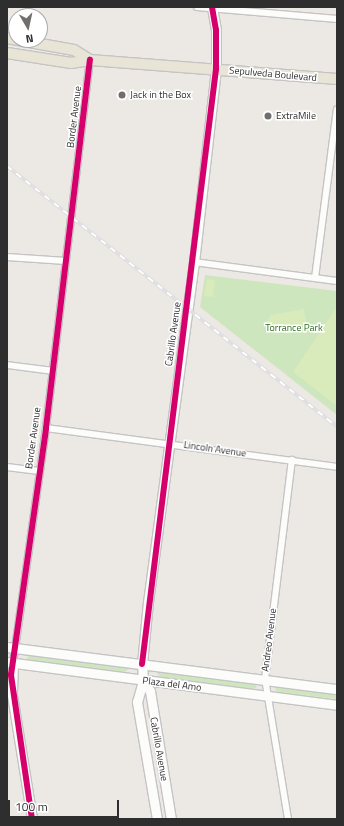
<!DOCTYPE html>
<html>
<head>
<meta charset="utf-8">
<style>
  body { margin:0 }
  #map { position:relative; width:344px; height:826px; overflow:hidden; background:#ece8e4; font-family:"Titillium Web",sans-serif }
  div>[style] { position:absolute }
  .green>* { inset:0; background:#cee6be }
  .pitch>* { inset:0; background:#d9eabb }
  .roads { filter:drop-shadow(1px 0 #c5c4c5) drop-shadow(-1px 0 #c5c4c5) drop-shadow(0 1px #c5c4c5) drop-shadow(0 -1px #c5c4c5) }
  .street>* { height:6px; margin:-3px; padding:0 3px; transform-origin:3px; border-radius:3px; background:#fcfcfb }
  .secondary>* { height:9px; margin:-4.5px; padding:0 4.5px; transform-origin:4.5px; border-radius:4.5px; background:#fcfcfb }
  .primary>* { height:10px; margin:-5px; padding:0 5px; transform-origin:5px; border-radius:5px; background:#e8e4d6 }
  .rail>* { height:3.5px; margin-top:-1.75px; transform-origin:0; background:repeating-linear-gradient(90deg,#fff 0 6px,#dfdfe1 0 12px); box-sizing:border-box; border-block:1px solid #dfdfe1 }
  .cycleway>* { height:6px; margin:-3px; padding:0 3px; transform-origin:3px; border-radius:3px; background:#d6006c }
  .dots>* { width:11px; height:11px; translate:-50% -50%; box-sizing:border-box; border:2px solid #fff; border-radius:50% }
  span { translate:-50% -50%; white-space:nowrap; text-align:center; line-height:1.15; -webkit-text-stroke:3px #fff; paint-order:stroke }
  .street-label { font-size:10px; color:#2e2e2e }
  .poi-label { font-size:10px; color:#2e2e2e }
  .left { translate:0 -50%; text-align:left }
  .park-label { font-size:10px; color:#2c6e1b }
  .frame { position:absolute; inset:0; border:8px solid #2e2e2e; pointer-events:none }
  .north { position:absolute; left:8px; top:8px; width:40px; height:40px; box-sizing:border-box; background:#fff; border:1px solid #ababab; border-radius:50%; rotate:171deg; font-size:11px; font-weight:700; line-height:16px; text-align:center; color:#2e2e2e }
  .north::after { content:''; display:block; margin:auto; width:14px; height:18px; background:#706f6e; clip-path:polygon(50% 0,100% 100%,50% 72%,0 100%) }
  .scale { position:absolute; left:8px; top:800px; width:111px; height:18px; box-sizing:border-box; border:2px solid #2e2e2e; border-top:0; padding-left:5px; font-size:12px; line-height:14px; white-space:nowrap; color:#2e2e2e; -webkit-text-stroke:3px #fff; paint-order:stroke }
</style>
</head>
<body>
<div id="map">
  <div class="green">
    <i style="clip-path:polygon(205px 275px,337px 291px,337px 415px,200px 307px)"></i>
    <i style="clip-path:polygon(30px 654px,125px 666px,128px 669px,125px 672px,30px 660px,27px 658px)"></i>
    <i style="clip-path:polygon(161px 671px,254px 683px,257px 687px,254px 689px,162px 677px,157px 674px)"></i>
    <i style="clip-path:polygon(277px 686px,337px 694px,337px 699px,277px 692px,275px 689px)"></i>
  </div>
  <div class="pitch">
    <i style="clip-path:polygon(207px 279px,215px 280px,213px 297px,204px 296px)"></i>
    <i style="clip-path:polygon(337px 307px,337px 406px,293px 372px)"></i>
    <i style="clip-path:polygon(304px 309px,307px 326px,276px 331px,268px 327px,267px 321px,271px 315px)"></i>
  </div>
  <div class="roads">
    <div class="street">
      <i style="left:197px;top:7px;width:141px;rotate:4.9deg"></i>
      <i style="left:7px;top:257px;width:59px;rotate:3.9deg"></i>
      <i style="left:194px;top:262px;width:144px;rotate:7.6deg"></i>
      <i style="left:315px;top:278px;width:170px;rotate:-82.6deg"></i>
      <i style="left:7px;top:365px;width:46px;rotate:7.4deg"></i>
      <i style="left:46px;top:428px;width:294px;rotate:7.6deg"></i>
      <i style="left:7px;top:467px;width:32px;rotate:7deg"></i>
      <i style="left:13px;top:663px;width:237px;rotate:-82deg"></i>
      <i style="left:46px;top:428px;width:371px;rotate:-83.2deg"></i>
      <i style="left:288px;top:819px;width:142px;rotate:-99.3deg"></i>
      <i style="left:265px;top:679px;width:221px;rotate:-83deg"></i>
    </div>
    <div class="secondary">
      <i style="left:7px;top:647px;width:333px;rotate:7.3deg"></i>
      <i style="left:7px;top:662px;width:333px;rotate:7.4deg"></i>
      <i style="left:13px;top:663px;width:32px;rotate:92deg"></i>
      <i style="left:12px;top:695px;width:126px;rotate:80.8deg"></i>
      <i style="left:143px;top:681px;width:12px;rotate:55deg"></i>
      <i style="left:150px;top:691px;width:130px;rotate:80.7deg"></i>
      <i style="left:157px;top:819px;width:119px;rotate:-99.7deg"></i>
      <i style="left:137px;top:702px;width:22px;rotate:-74deg"></i>
      <i style="left:143px;top:681px;width:17px;rotate:-93deg"></i>
      <i style="left:142px;top:664px;width:62px;rotate:-84.5deg"></i>
      <i style="left:148px;top:602px;width:343px;rotate:-82.3deg"></i>
      <i style="left:194px;top:262px;width:194px;rotate:-83.5deg"></i>
      <i style="left:216px;top:69px;width:39px;rotate:-90deg"></i>
      <i style="left:216px;top:30px;width:23px;rotate:-100deg"></i>
    </div>
    <div class="primary">
      <i style="left:7px;top:38px;width:68px;rotate:10.2deg"></i>
      <i style="left:74px;top:50px;width:19px;rotate:32deg"></i>
      <i style="left:7px;top:53px;width:65px;rotate:8.9deg"></i>
      <i style="left:71px;top:63px;width:19px;rotate:-9deg"></i>
      <i style="left:90px;top:60px;width:248px;rotate:4.4deg"></i>
    </div>
  </div>
  <div class="rail">
    <i style="left:7px;top:166px;width:421px;rotate:38.3deg"></i>
  </div>
  <div class="cycleway">
    <i style="left:142px;top:664px;width:600px;rotate:-82.91deg"></i>
    <i style="left:216px;top:69px;width:39px;rotate:-90deg"></i>
    <i style="left:216px;top:30px;width:23px;rotate:-100deg"></i>
    <i style="left:32px;top:819px;width:146px;rotate:-98.3deg"></i>
    <i style="left:11px;top:675px;width:249px;rotate:-81.9deg"></i>
    <i style="left:46px;top:428px;width:371px;rotate:-83.2deg"></i>
  </div>
  <div class="dots">
    <i style="left:122px;top:95px;background:#706f6e"></i>
    <i style="left:268px;top:116px;background:#706f6e"></i>
  </div>
  <div class="street-label">
    <span style="left:273px;top:74px;rotate:5deg">Sepulveda Boulevard</span>
    <span style="left:74px;top:117px;rotate:-83deg">Border Avenue</span>
    <span style="left:173px;top:334px;rotate:-82deg">Cabrillo Avenue</span>
    <span style="left:33px;top:438px;rotate:-82deg">Border Avenue</span>
    <span style="left:215px;top:449px;rotate:8deg">Lincoln Avenue</span>
    <span style="left:269px;top:640px;rotate:-83deg">Andreo Avenue</span>
    <span style="left:172px;top:684px;rotate:7deg">Plaza del Amo</span>
    <span style="left:159px;top:749px;rotate:80deg">Cabrillo Avenue</span>
  </div>
  <div class="poi-label">
    <span class="left" style="left:130px;top:95px">Jack in the Box</span>
    <span class="left" style="left:276px;top:116px">ExtraMile</span>
  </div>
  <div class="park-label">
    <span style="left:294px;top:328px">Torrance Park</span>
  </div>
  <div class="frame"></div>
  <div class="north">N</div>
  <div class="scale">100 m</div>
</div>
</body>
</html>
